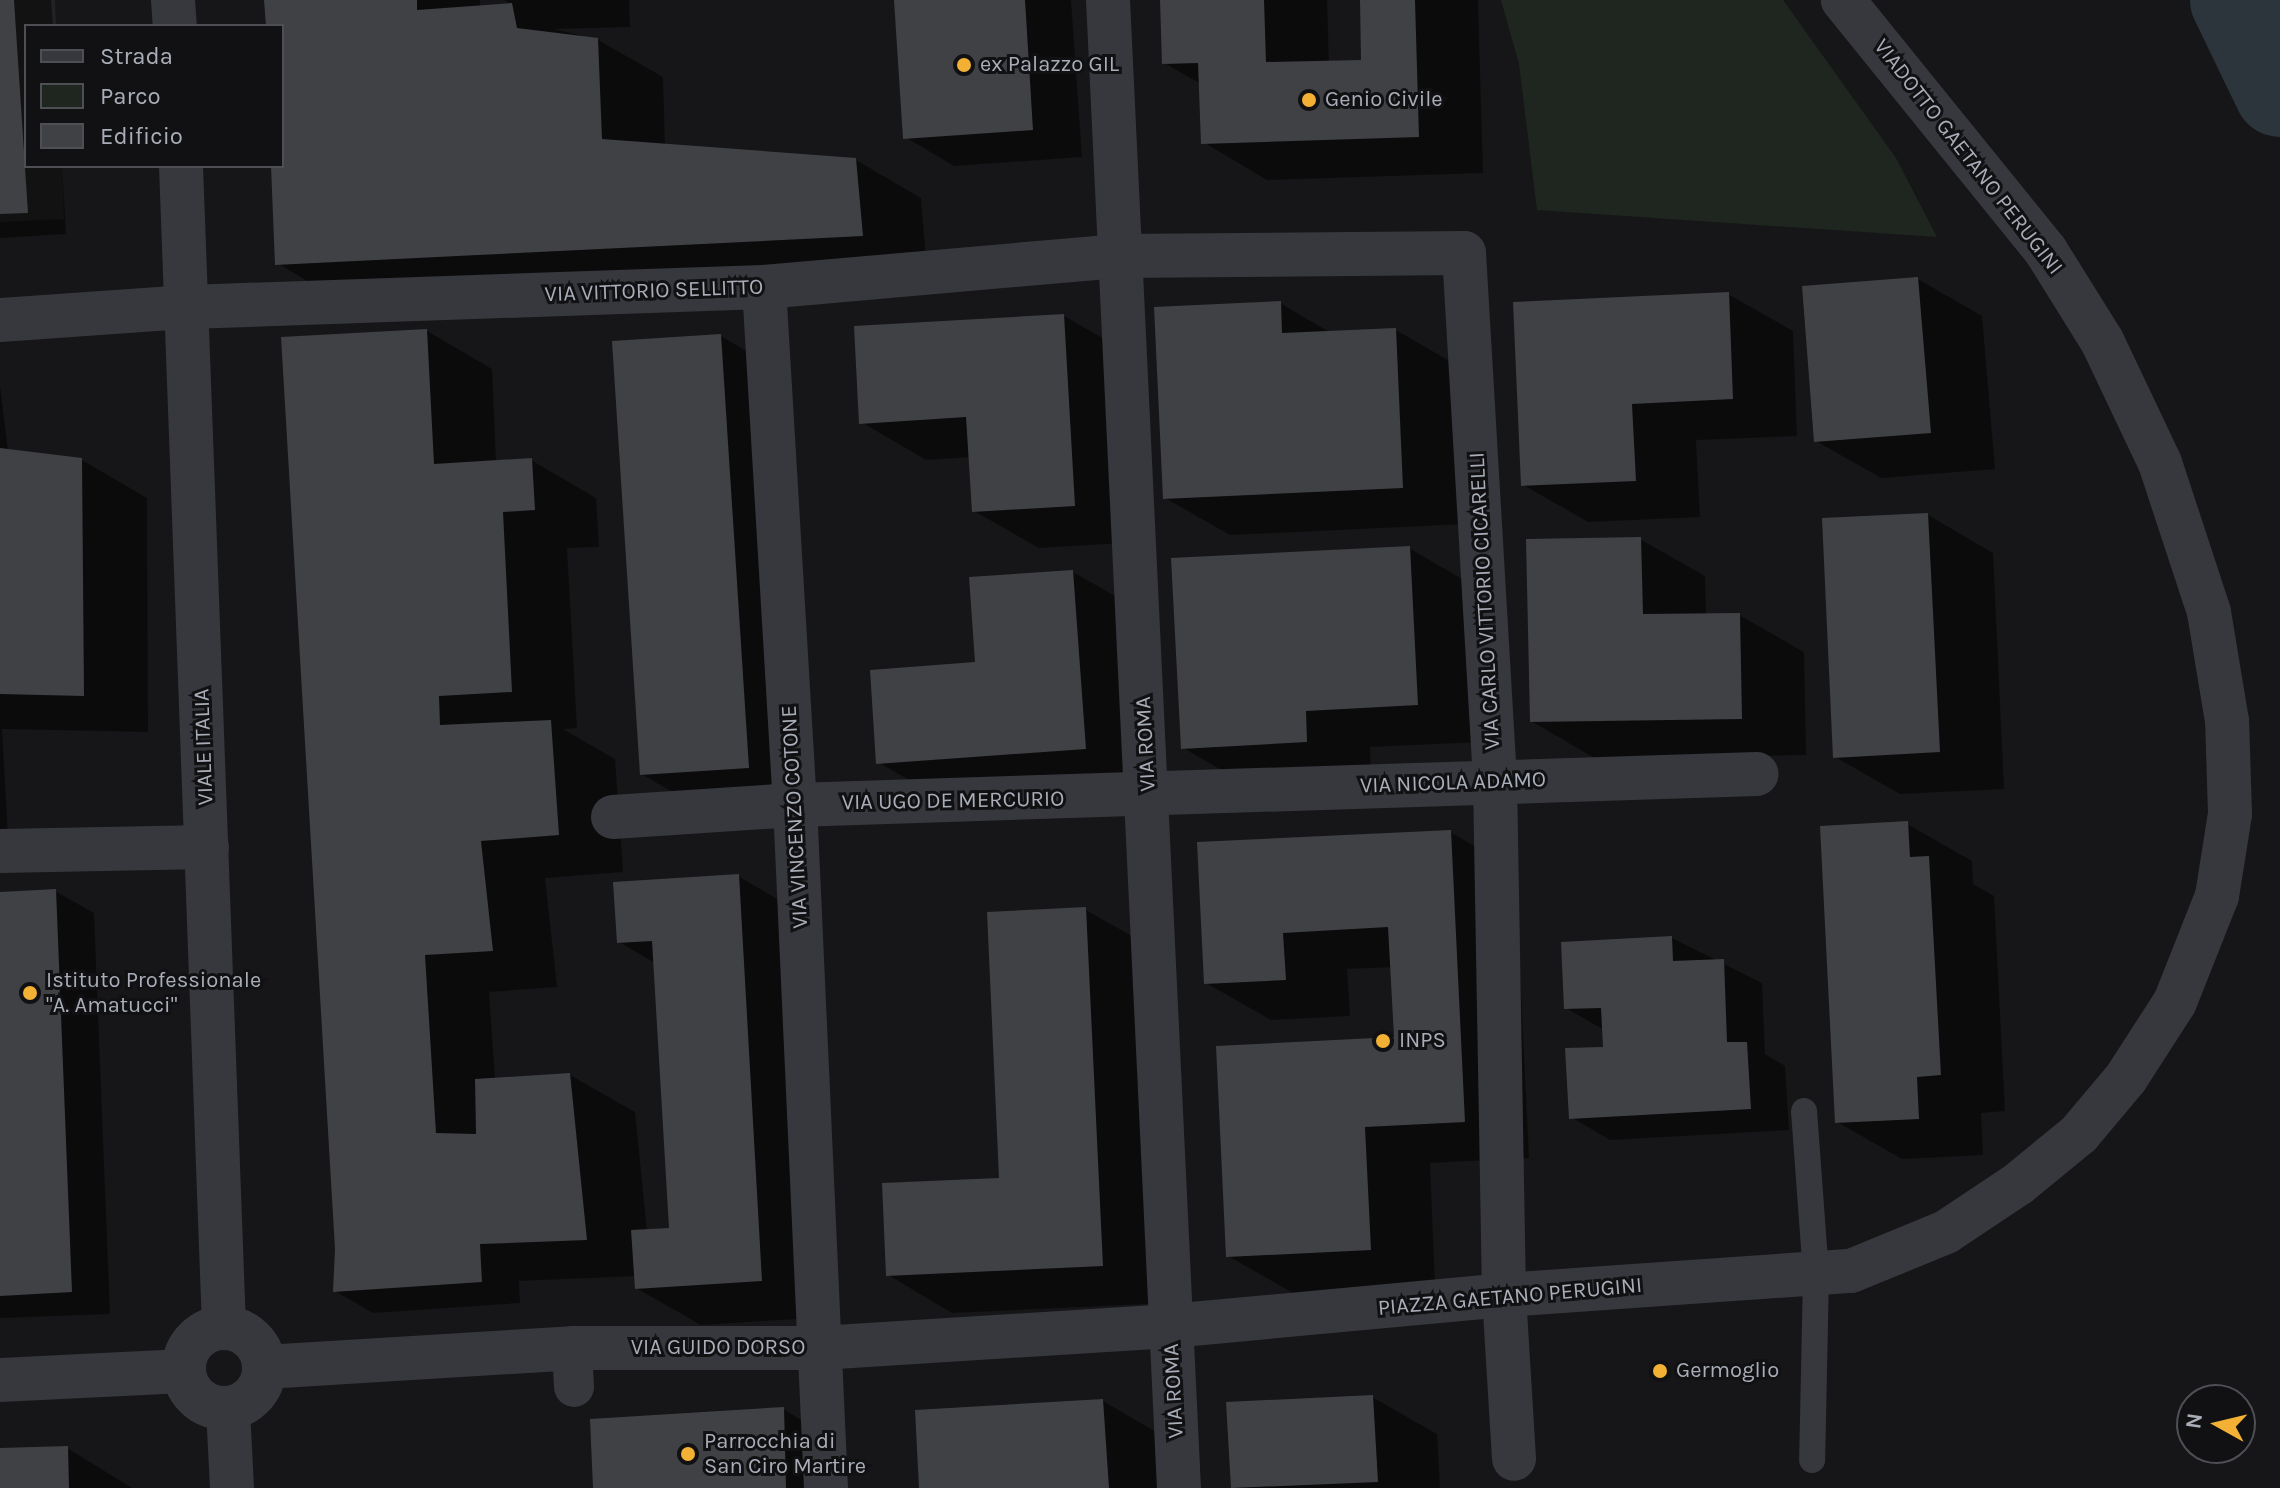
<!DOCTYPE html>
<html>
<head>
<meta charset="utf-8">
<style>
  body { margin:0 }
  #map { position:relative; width:2280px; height:1488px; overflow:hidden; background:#161618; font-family:Karla,sans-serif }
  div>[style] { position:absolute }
  .built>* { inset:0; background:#222225 }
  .green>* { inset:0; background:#1e261f }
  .shadow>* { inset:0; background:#0007 }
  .river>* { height:92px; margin:-46px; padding:0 46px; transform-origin:46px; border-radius:46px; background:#2c353c }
  .building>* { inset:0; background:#404145 }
  .service>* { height:26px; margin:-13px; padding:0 13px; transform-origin:13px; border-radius:13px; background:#37383d }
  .pedestrian>* { height:40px; margin:-20px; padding:0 20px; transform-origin:20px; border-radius:20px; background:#37383d }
  .minor>* { height:44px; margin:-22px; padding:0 22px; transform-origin:22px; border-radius:22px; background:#37383d }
  .tertiary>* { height:44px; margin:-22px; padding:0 22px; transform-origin:22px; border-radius:22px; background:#37383d }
  .tertiary>.ring { margin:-22px; padding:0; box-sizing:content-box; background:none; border:44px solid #37383d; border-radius:50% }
  .dots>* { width:22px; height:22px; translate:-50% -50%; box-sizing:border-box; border:4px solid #111113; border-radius:50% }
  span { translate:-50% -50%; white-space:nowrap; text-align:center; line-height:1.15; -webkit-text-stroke:6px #111113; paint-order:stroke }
  .poi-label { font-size:22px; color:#a8adb8 }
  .left { translate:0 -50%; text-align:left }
  .street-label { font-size:22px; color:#a8adb8 }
  .legend { position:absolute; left:24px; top:24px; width:260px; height:144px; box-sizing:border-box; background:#111113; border:2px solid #4d4f55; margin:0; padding:10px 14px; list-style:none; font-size:24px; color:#a8adb8 }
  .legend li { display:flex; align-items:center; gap:16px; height:40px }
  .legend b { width:40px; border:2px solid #4d4f55 }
  .north { position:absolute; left:2176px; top:1384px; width:80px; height:80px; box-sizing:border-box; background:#111113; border:2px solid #4d4f55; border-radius:50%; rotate:278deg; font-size:22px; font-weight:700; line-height:32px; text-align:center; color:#a8adb8 }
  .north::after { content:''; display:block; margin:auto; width:28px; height:36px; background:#f2b134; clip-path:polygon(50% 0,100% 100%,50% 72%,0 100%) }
</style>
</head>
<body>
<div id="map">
  <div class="built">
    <i style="clip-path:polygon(0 0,55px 0,56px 26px,26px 26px,26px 166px,62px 166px,64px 219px,0 222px)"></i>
  </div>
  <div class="green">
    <i style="clip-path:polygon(1501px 0,1783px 0,1896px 158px,1937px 237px,1537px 210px,1519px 64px)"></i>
  </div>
  <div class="shadow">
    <i style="clip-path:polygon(0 0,51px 0,53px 26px,26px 26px,26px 166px,62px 166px,66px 234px,0 238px)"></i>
    <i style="clip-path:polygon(267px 0,480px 0,480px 7px,512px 5px,504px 0,629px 0,630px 27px,554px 29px,598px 40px,663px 77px,665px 146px,856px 160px,921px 198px,927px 272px,341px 301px,277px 263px,273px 166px,282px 166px,282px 26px,268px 26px)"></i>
    <i style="clip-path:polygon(896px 0,1071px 0,1082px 157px,954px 166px,905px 137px)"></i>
    <i style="clip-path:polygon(1162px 0,1327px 0,1329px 63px,1363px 62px,1362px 0,1478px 0,1483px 173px,1267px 180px,1203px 142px,1201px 84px,1164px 63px)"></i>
    <i style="clip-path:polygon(1918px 279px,1982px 316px,1995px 469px,1881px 478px,1816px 441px)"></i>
    <i style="clip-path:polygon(1728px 294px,1793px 331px,1797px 436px,1696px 440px,1700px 517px,1588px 522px,1523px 485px)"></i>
    <i style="clip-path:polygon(1280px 303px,1331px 333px,1396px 330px,1460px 367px,1467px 524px,1230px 535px,1165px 498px)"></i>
    <i style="clip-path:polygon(1064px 316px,1129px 353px,1139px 542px,1039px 548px,974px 511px,971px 457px,926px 460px,861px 422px)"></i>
    <i style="clip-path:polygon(427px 331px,492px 369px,496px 462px,531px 460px,596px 498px,599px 547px,567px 548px,577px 728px,563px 729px,615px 759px,623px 872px,545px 878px,557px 987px,489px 992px,495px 1079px,570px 1075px,635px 1112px,647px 1231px,671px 1230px,655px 963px,619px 942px,738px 876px,803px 914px,827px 1317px,701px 1325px,636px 1288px,636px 1276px,519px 1281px,520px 1303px,373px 1313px,335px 1291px)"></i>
    <i style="clip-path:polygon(721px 336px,785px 374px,813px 805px,706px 811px,641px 774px)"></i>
    <i style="clip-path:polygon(0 385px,8px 451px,82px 460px,147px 498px,148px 732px,2px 729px,9px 854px,0 855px)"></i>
    <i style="clip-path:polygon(1928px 515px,1993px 553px,2004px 789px,1900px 794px,1835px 757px)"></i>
    <i style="clip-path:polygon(1640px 539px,1705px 576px,1706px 615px,1739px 615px,1804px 652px,1806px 755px,1596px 759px,1531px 721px)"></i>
    <i style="clip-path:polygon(1409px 548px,1474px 586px,1482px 742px,1370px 747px,1371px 779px,1248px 785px,1183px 748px)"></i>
    <i style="clip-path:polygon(1073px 572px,1138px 609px,1150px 786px,943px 800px,878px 762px)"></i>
    <i style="clip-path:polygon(1907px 824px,1972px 861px,1973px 884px,1994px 896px,2005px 1111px,1981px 1113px,1983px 1155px,1902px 1159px,1837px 1122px)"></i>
    <i style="clip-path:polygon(1450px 832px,1515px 869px,1529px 1158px,1430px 1163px,1435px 1286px,1293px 1293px,1228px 1256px,1396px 1038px,1392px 967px,1347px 969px,1350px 1016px,1271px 1020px,1206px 983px,1199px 844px)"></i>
    <i style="clip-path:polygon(55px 891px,94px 913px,110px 1314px,0 1318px,0 894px)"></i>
    <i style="clip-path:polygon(1086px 910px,1151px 947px,1167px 1303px,952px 1313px,888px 1275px,1001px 1180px)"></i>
    <i style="clip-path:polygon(1672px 938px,1762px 983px,1765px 1054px,1785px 1066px,1789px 1130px,1610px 1140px,1571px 1117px,1605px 1048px,1604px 1030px,1566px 1008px)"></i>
    <i style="clip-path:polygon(1372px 1397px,1437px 1434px,1440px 1488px,1233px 1488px,1228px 1404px)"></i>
    <i style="clip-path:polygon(1103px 1401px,1168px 1439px,1171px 1488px,921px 1488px)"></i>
    <i style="clip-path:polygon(783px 1409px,832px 1438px,834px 1488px,595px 1488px)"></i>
    <i style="clip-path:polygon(67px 1448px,132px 1488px,0 1488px,0 1452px)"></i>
  </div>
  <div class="river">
    <i style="left:2236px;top:0;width:101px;rotate:64.2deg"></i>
  </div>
  <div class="building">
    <i style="clip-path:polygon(0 0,14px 0,28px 213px,0 214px)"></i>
    <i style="clip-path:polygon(264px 0,417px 0,417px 10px,512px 3px,517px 28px,598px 38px,602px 139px,856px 158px,863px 236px,275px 265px,271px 166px,282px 166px,282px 26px,266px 26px)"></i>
    <i style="clip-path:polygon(894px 0,1025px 0,1033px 130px,903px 139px)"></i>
    <i style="clip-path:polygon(1160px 0,1264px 0,1266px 62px,1361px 60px,1360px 0,1415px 0,1419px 137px,1201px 144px,1198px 63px,1162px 64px)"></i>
    <i style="clip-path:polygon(1918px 277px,1931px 433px,1814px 442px,1802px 286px)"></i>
    <i style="clip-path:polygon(1729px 292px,1733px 399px,1632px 404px,1636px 481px,1521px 486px,1513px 302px)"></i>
    <i style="clip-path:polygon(1281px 301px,1282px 333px,1396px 328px,1403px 488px,1163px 499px,1154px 307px)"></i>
    <i style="clip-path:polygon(1064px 314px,1075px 506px,972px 512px,966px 417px,859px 424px,854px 326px)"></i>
    <i style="clip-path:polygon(427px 329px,434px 464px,532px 458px,535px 510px,503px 512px,512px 692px,439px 696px,440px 725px,551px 720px,559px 835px,481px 841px,493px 951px,425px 955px,436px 1133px,476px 1134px,475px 1079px,570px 1073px,587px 1240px,480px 1244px,482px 1282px,333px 1292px,335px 1249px,281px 337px)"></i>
    <i style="clip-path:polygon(721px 334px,749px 768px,640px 775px,612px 341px)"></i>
    <i style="clip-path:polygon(0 448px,82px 458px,84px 696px,0 694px)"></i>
    <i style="clip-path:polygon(1928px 513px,1940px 752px,1833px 758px,1822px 518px)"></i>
    <i style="clip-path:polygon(1641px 537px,1643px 614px,1740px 613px,1742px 719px,1530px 722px,1526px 539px)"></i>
    <i style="clip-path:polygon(1410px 546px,1418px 705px,1306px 711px,1307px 742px,1181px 749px,1171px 558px)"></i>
    <i style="clip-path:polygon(1073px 570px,1086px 749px,876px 764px,870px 670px,975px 662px,969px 577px)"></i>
    <i style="clip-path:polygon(1908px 821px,1910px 857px,1929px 856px,1941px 1075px,1917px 1077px,1919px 1119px,1835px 1123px,1820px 826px)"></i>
    <i style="clip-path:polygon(1451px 830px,1465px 1122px,1365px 1127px,1371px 1250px,1226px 1257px,1216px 1046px,1394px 1037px,1388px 927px,1283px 933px,1286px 980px,1204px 984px,1197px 842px)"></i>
    <i style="clip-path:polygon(739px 874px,762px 1281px,635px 1289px,631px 1230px,669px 1228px,652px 941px,617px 943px,613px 882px)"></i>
    <i style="clip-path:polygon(56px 889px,72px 1292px,0 1296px,0 892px)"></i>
    <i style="clip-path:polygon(1086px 907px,1103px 1266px,886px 1276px,882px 1183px,999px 1178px,987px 912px)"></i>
    <i style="clip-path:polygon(1672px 936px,1673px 961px,1724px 959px,1727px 1042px,1747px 1042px,1751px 1109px,1569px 1119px,1565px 1048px,1603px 1047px,1601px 1008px,1564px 1009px,1561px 942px)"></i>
    <i style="clip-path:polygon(1373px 1395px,1378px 1482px,1231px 1488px,1226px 1402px)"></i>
    <i style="clip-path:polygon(1103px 1399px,1109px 1488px,919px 1488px,915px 1410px)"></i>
    <i style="clip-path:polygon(784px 1407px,786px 1488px,593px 1488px,590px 1419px)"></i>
    <i style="clip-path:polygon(68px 1446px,69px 1488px,0 1488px,0 1448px)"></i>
  </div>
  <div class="service">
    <i style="left:1804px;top:1111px;width:164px;rotate:85.8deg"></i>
    <i style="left:1816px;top:1275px;width:185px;rotate:91.2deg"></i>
  </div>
  <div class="pedestrian">
    <i style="left:572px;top:1348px;width:39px;rotate:87deg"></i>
  </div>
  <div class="minor">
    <i style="left:173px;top:0;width:26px;rotate:86deg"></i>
    <i style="left:1108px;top:0;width:1490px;rotate:87.27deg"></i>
    <i style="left:181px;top:166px;width:1163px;rotate:87.88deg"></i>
    <i style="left:764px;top:287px;width:519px;rotate:86.58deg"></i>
    <i style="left:795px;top:805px;width:684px;rotate:87.4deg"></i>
    <i style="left:0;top:320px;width:188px;rotate:-4deg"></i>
    <i style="left:188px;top:307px;width:576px;rotate:-1.99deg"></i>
    <i style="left:764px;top:287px;width:355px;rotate:-5deg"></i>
    <i style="left:1118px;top:256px;width:346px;rotate:-0.5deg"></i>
    <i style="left:1464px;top:253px;width:528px;rotate:86.63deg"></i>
    <i style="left:1495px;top:780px;width:515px;rotate:89deg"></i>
    <i style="left:1504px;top:1295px;width:164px;rotate:86.5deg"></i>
    <i style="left:613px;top:817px;width:182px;rotate:-3.8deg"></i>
    <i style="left:795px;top:805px;width:962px;rotate:-1.85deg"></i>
    <i style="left:0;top:851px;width:207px;rotate:-1.1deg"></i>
    <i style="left:228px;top:1409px;width:79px;rotate:87.1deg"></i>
  </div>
  <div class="tertiary">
    <i class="ring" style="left:184px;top:1328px;width:36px;height:36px"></i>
    <i style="left:265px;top:1367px;width:308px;rotate:-3.5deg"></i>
    <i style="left:572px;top:1348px;width:248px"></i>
    <i style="left:820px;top:1348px;width:351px;rotate:-3.6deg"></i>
    <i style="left:1170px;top:1326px;width:335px;rotate:-5.3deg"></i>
    <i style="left:1504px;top:1295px;width:348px;rotate:-4deg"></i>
    <i style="left:1851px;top:1271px;width:103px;rotate:-22.3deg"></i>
    <i style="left:1946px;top:1232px;width:87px;rotate:-33.7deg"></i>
    <i style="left:2018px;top:1184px;width:79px;rotate:-39.3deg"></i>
    <i style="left:2079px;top:1134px;width:73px;rotate:-50deg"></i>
    <i style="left:2126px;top:1078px;width:90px;rotate:-57.2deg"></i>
    <i style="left:2175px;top:1002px;width:114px;rotate:-68.4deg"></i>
    <i style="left:2217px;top:896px;width:83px;rotate:-81deg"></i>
    <i style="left:2230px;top:814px;width:93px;rotate:-91.8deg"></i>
    <i style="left:2227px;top:721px;width:110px;rotate:-99.4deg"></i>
    <i style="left:2209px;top:612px;width:157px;rotate:-108.2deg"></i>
    <i style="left:2160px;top:463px;width:135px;rotate:-115.4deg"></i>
    <i style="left:2102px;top:341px;width:106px;rotate:-121.9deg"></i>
    <i style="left:2046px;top:251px;width:323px;rotate:-129deg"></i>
    <i style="left:0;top:1380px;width:184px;rotate:-2.8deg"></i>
  </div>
  <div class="dots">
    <i style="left:964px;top:65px;background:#f2b134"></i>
    <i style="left:1309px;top:100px;background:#f2b134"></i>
    <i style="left:30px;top:993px;background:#f2b134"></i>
    <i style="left:1383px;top:1041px;background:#f2b134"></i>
    <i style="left:1660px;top:1371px;background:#f2b134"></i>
    <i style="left:688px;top:1454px;background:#f2b134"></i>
  </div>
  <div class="poi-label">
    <span class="left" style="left:980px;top:65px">ex Palazzo GIL</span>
    <span class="left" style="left:1325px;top:100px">Genio Civile</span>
    <span class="left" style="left:46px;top:993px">Istituto Professionale<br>"A. Amatucci"</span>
    <span class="left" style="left:1399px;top:1041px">INPS</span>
    <span class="left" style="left:1676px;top:1371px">Germoglio</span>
    <span class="left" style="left:704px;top:1454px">Parrocchia di<br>San Ciro Martire</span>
  </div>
  <div class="street-label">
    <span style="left:1968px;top:157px;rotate:52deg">VIADOTTO GAETANO PERUGINI</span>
    <span style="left:654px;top:291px;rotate:-2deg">VIA VITTORIO SELLITTO</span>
    <span style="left:1485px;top:601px;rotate:-93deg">VIA CARLO VITTORIO CICARELLI</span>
    <span style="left:1146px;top:744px;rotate:-93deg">VIA ROMA</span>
    <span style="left:204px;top:747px;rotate:-92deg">VIALE ITALIA</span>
    <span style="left:1453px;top:783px;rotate:-2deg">VIA NICOLA ADAMO</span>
    <span style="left:953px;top:801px;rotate:-1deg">VIA UGO DE MERCURIO</span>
    <span style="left:795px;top:817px;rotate:-93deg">VIA VINCENZO COTONE</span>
    <span style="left:1510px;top:1297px;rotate:-5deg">PIAZZA GAETANO PERUGINI</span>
    <span style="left:718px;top:1348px">VIA GUIDO DORSO</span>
    <span style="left:1174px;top:1391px;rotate:-93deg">VIA ROMA</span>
  </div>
  <ul class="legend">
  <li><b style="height:10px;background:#37383d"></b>Strada</li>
  <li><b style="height:22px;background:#1e261f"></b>Parco</li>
  <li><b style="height:22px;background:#404145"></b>Edificio</li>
  </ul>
  <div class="north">N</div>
</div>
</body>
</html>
